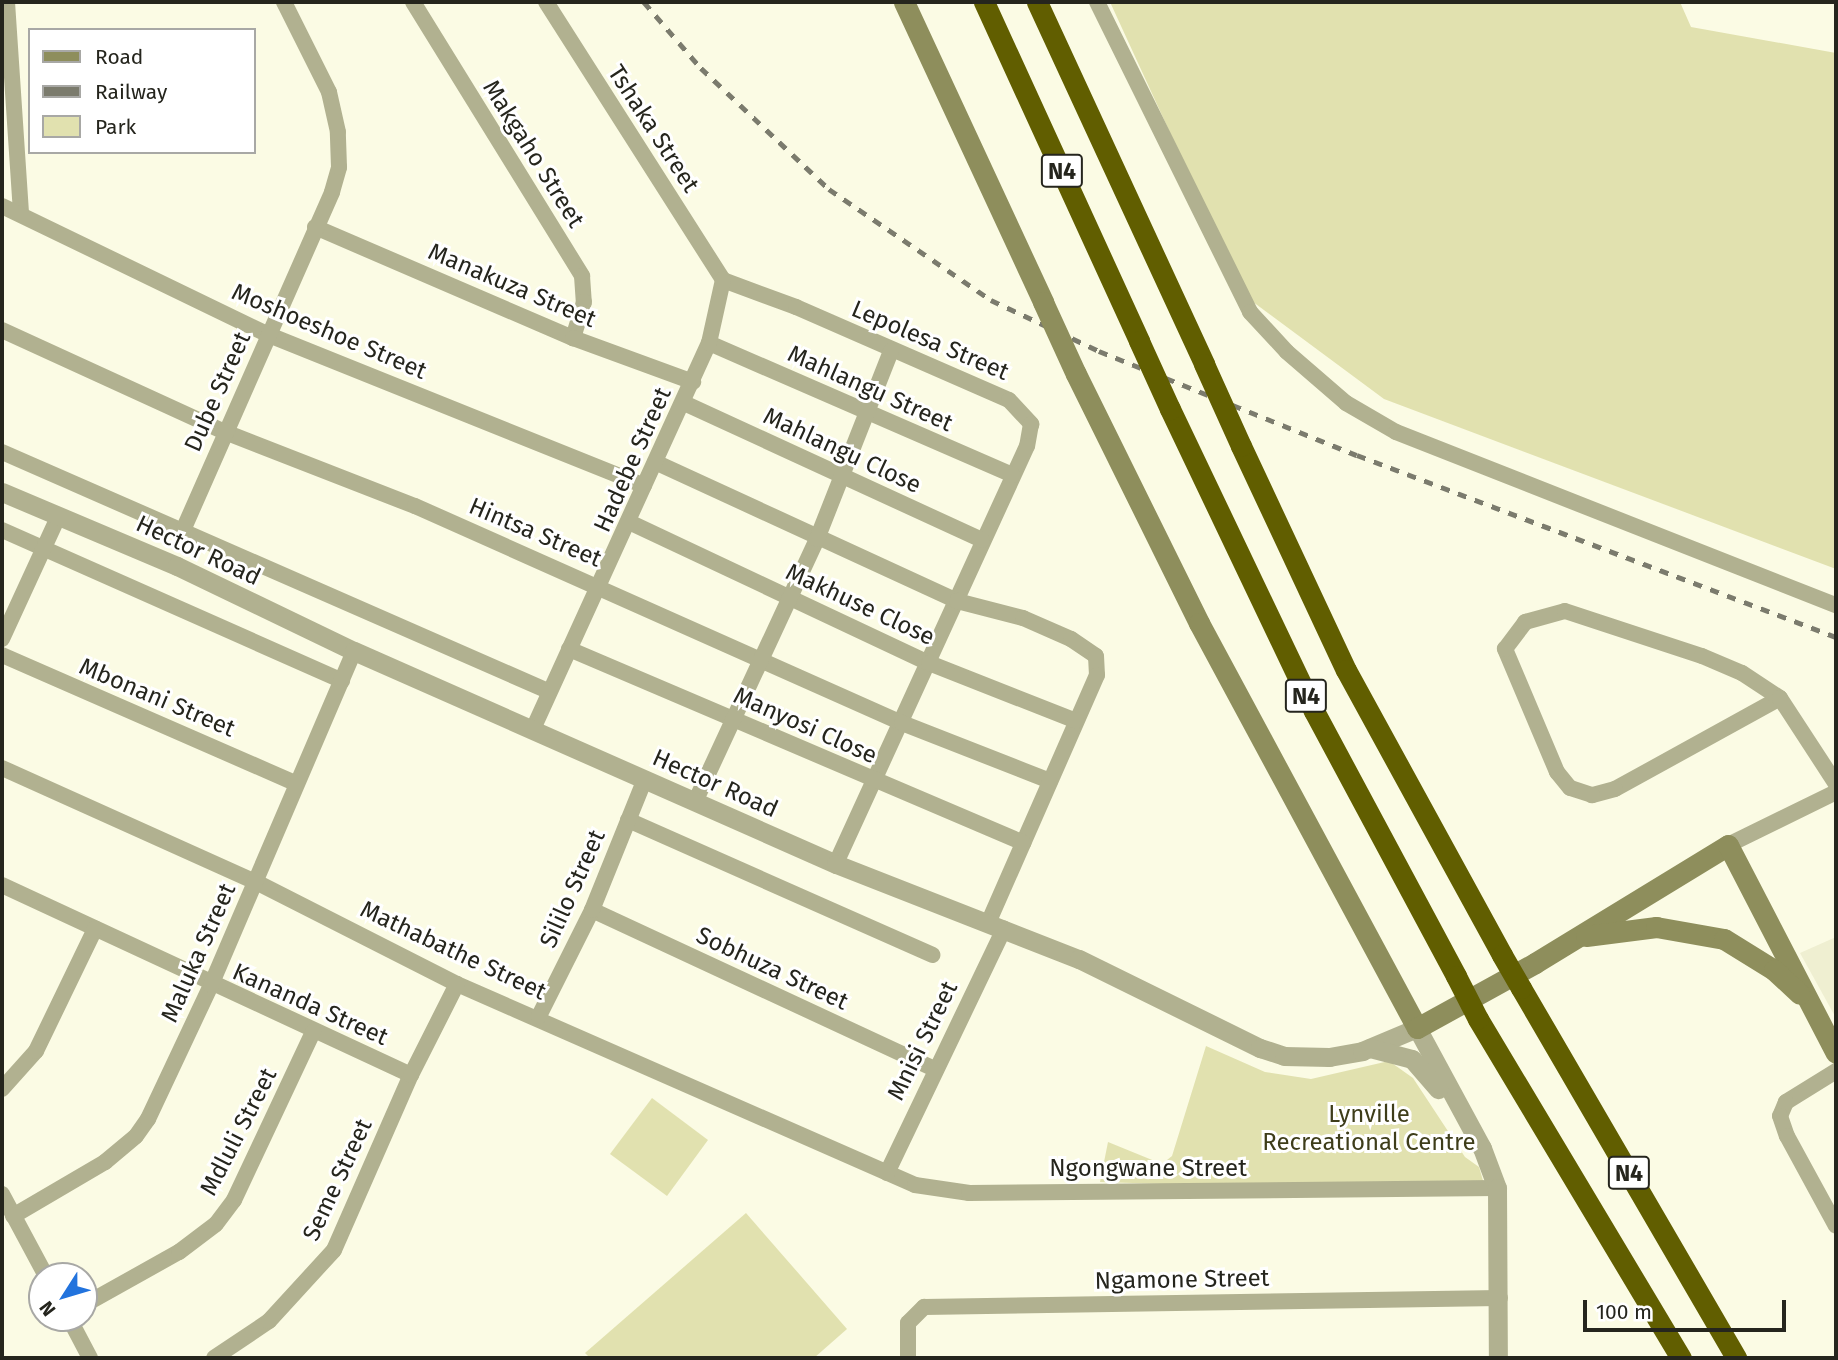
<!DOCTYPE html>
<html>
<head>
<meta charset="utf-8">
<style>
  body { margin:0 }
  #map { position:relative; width:1838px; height:1360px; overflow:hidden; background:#fbfbe4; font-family:"Fira Sans",sans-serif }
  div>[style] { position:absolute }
  .built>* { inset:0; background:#efefd1 }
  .green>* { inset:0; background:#e1e1af }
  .minor>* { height:16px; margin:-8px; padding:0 8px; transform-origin:8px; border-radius:8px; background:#b1b190 }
  .tertiary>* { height:19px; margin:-9.5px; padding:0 9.5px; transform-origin:9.5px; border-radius:9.5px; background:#b1b190 }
  .secondary>* { height:21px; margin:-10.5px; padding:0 10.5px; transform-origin:10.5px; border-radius:10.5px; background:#8e8e5c }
  .motorway>* { height:21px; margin:-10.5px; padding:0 10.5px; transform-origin:10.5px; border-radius:10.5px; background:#615e00 }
  .rail>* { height:4.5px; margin-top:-2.25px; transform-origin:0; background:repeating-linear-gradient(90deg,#7b7b6d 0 9px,transparent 0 18px) }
  .secondary-bridge>* { height:21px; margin:-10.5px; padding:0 10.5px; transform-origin:10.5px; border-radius:10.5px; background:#8e8e5c }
  .motorway-bridge>* { height:21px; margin:-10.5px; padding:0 10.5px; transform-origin:10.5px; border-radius:10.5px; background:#615e00 }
  span { translate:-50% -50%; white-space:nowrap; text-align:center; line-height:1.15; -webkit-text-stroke:6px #fff; paint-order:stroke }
  .shield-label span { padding:2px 5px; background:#fff; border:2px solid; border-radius:5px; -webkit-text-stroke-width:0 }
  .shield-label { font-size:23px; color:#25251d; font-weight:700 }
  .street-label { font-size:24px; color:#25251d }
  .park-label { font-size:24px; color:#3e3d1a }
  .frame { position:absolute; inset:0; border:4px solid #25251d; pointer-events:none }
  .legend { position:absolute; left:28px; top:28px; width:228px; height:126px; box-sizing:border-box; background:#fff; border:2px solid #a8a8a5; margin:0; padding:9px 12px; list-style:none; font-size:21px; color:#25251d }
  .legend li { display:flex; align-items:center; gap:14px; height:35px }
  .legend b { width:35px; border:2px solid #a8a8a5 }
  .north { position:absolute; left:28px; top:1262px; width:70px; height:70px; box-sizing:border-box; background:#fff; border:2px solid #a8a8a5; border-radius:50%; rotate:233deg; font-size:19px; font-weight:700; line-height:28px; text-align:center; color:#25251d }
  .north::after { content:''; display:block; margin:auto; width:24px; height:32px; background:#2273dd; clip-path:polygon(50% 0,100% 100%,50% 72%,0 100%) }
  .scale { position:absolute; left:1583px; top:1300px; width:203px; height:32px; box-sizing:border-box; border:4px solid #25251d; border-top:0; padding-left:9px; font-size:21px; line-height:24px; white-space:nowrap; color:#25251d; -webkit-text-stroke:5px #fff; paint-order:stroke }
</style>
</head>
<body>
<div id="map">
  <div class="built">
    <i style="clip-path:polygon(1836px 937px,1836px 1018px,1800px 953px)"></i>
  </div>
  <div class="green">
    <i style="clip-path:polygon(1110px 2px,1680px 2px,1691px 27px,1836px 53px,1836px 569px,1384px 399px,1245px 296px)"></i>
    <i style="clip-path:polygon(1206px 1046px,1265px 1072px,1311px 1079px,1389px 1061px,1413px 1078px,1465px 1157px,1479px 1167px,1487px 1194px,1100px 1182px,1108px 1142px,1162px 1164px,1172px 1156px)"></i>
    <i style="clip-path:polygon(652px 1098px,708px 1140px,667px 1196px,610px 1154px)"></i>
    <i style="clip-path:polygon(746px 1213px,847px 1329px,814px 1358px,590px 1358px,585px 1353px)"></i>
  </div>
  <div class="minor">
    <i style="left:7px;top:2px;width:213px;rotate:86.2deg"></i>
    <i style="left:413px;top:2px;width:322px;rotate:58.3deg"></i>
    <i style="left:582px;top:276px;width:26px;rotate:86deg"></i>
    <i style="left:584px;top:302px;width:38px;rotate:107deg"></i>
    <i style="left:546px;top:2px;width:330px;rotate:57.5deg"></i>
    <i style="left:1097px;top:2px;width:346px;rotate:63.7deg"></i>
    <i style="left:1250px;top:312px;width:54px;rotate:47.2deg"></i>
    <i style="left:1287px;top:352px;width:78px;rotate:40.8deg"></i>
    <i style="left:1346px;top:403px;width:58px;rotate:30.1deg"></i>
    <i style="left:1396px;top:432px;width:473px;rotate:21.5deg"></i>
    <i style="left:2px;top:206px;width:297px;rotate:25.8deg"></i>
    <i style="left:269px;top:335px;width:404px;rotate:21.9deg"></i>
    <i style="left:315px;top:227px;width:281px;rotate:23.3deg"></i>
    <i style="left:573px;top:338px;width:128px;rotate:20.1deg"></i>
    <i style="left:723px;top:280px;width:78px;rotate:20.3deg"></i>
    <i style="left:796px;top:307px;width:232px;rotate:23.6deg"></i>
    <i style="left:1009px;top:400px;width:33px;rotate:47deg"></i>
    <i style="left:1031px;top:424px;width:22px;rotate:100deg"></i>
    <i style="left:1027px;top:446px;width:460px;rotate:114.6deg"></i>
    <i style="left:2px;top:330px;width:245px;rotate:24.6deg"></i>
    <i style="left:225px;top:432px;width:204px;rotate:21.3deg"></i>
    <i style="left:415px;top:506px;width:533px;rotate:24.02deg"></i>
    <i style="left:902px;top:723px;width:159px;rotate:21.4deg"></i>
    <i style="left:709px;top:343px;width:331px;rotate:23.5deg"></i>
    <i style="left:684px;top:403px;width:328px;rotate:24.7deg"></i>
    <i style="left:2px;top:452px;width:596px;rotate:23.64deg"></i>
    <i style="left:655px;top:462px;width:332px;rotate:24.7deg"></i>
    <i style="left:957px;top:601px;width:68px;rotate:14.4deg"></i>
    <i style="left:1023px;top:618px;width:52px;rotate:23.6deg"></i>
    <i style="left:1071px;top:639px;width:30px;rotate:34deg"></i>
    <i style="left:1096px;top:656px;width:19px;rotate:87deg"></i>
    <i style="left:1097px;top:675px;width:271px;rotate:113.7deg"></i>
    <i style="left:629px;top:522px;width:331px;rotate:25.2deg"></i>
    <i style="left:929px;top:663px;width:158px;rotate:21.5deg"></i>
    <i style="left:184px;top:528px;width:367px;rotate:-66.2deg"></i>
    <i style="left:332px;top:192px;width:26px;rotate:-74deg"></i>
    <i style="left:339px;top:167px;width:35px;rotate:-92deg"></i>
    <i style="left:338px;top:132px;width:41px;rotate:-102.7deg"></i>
    <i style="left:329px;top:92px;width:101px;rotate:-116.6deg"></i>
    <i style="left:2px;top:530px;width:372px;rotate:23.9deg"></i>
    <i style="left:2px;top:639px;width:134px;rotate:-65.3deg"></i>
    <i style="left:569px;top:649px;width:494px;rotate:23.1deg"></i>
    <i style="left:2px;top:655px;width:320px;rotate:23.6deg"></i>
    <i style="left:1780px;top:698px;width:188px;rotate:151.1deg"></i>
    <i style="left:1615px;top:789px;width:24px;rotate:165deg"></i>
    <i style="left:1592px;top:795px;width:23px;rotate:-162deg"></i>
    <i style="left:1570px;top:788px;width:21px;rotate:-129deg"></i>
    <i style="left:1557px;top:772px;width:134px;rotate:-112.9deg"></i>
    <i style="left:1505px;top:649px;width:34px;rotate:-53deg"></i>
    <i style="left:1525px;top:622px;width:41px;rotate:-15.4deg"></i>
    <i style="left:1565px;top:611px;width:144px;rotate:18.2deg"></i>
    <i style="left:1702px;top:656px;width:43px;rotate:23deg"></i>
    <i style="left:1742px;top:673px;width:45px;rotate:33.3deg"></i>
    <i style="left:1780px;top:698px;width:103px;rotate:56.9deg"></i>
    <i style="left:533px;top:729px;width:424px;rotate:-65.5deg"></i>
    <i style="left:709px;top:343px;width:65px;rotate:-77.5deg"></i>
    <i style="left:2px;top:768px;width:278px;rotate:24.2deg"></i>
    <i style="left:256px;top:882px;width:225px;rotate:26.9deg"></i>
    <i style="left:457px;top:984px;width:500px;rotate:23.69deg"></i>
    <i style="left:915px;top:1185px;width:55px;rotate:8.4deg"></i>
    <i style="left:969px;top:1193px;width:528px;rotate:-0.54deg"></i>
    <i style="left:695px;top:802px;width:290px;rotate:-65.1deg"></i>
    <i style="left:817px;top:539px;width:202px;rotate:-68.5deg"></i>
    <i style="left:628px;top:820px;width:333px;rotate:23.9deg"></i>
    <i style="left:1728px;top:845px;width:120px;rotate:-26.1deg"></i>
    <i style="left:2px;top:885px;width:451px;rotate:24.9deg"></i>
    <i style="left:592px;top:910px;width:377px;rotate:24.9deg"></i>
    <i style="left:539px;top:1016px;width:119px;rotate:-63.4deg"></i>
    <i style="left:592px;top:910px;width:141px;rotate:-68deg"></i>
    <i style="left:1836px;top:1071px;width:59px;rotate:148.2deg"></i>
    <i style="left:1786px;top:1102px;width:15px;rotate:113deg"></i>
    <i style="left:1780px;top:1116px;width:21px;rotate:71deg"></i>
    <i style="left:1787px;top:1136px;width:102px;rotate:61.4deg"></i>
    <i style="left:2px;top:1089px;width:51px;rotate:-48.2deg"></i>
    <i style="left:36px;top:1051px;width:136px;rotate:-64.2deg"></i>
    <i style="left:887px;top:1173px;width:271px;rotate:-64.4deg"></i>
    <i style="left:2px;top:1194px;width:93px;rotate:61.8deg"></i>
    <i style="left:13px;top:1216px;width:107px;rotate:-30.4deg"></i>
    <i style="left:105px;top:1162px;width:40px;rotate:-40deg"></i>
    <i style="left:136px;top:1136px;width:21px;rotate:-55deg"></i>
    <i style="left:148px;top:1119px;width:148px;rotate:-64.8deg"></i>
    <i style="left:211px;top:985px;width:363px;rotate:-66.8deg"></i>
    <i style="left:84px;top:1305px;width:109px;rotate:-29.2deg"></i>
    <i style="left:179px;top:1252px;width:46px;rotate:-37.1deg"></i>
    <i style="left:216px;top:1224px;width:30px;rotate:-53deg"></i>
    <i style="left:234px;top:1200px;width:186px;rotate:-64.8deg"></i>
    <i style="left:69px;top:1318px;width:45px;rotate:62.3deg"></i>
    <i style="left:214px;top:1358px;width:66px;rotate:-33.9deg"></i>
    <i style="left:269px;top:1321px;width:96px;rotate:-47.5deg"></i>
    <i style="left:334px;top:1250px;width:191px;rotate:-66.3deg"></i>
    <i style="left:411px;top:1075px;width:102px;rotate:-63.2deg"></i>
    <i style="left:908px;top:1358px;width:35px;rotate:-90deg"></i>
    <i style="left:908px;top:1323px;width:23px;rotate:-45deg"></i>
    <i style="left:924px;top:1307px;width:576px;rotate:-0.9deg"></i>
  </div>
  <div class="tertiary">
    <i style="left:2px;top:492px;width:190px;rotate:22.9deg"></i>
    <i style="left:177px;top:566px;width:196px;rotate:25.7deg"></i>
    <i style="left:354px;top:651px;width:527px;rotate:23.84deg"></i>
    <i style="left:836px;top:864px;width:261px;rotate:21.4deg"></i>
    <i style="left:1079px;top:959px;width:202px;rotate:26.2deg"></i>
    <i style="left:1260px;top:1048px;width:25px;rotate:18deg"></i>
    <i style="left:1284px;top:1056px;width:45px;rotate:1.3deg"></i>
    <i style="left:1329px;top:1057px;width:34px;rotate:-10deg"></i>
    <i style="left:1362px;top:1051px;width:60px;rotate:-22.7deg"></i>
    <i style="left:1417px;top:1028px;width:136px;rotate:61.6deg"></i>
    <i style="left:1482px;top:1148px;width:43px;rotate:69.4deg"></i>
    <i style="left:1497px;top:1188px;width:170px;rotate:89.7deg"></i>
    <i style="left:1370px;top:1048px;width:43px;rotate:14.7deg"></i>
    <i style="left:1412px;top:1059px;width:40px;rotate:49deg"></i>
  </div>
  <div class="secondary">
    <i style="left:904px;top:2px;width:331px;rotate:65.1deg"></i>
    <i style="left:1076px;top:374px;width:278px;rotate:63.7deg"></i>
    <i style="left:1199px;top:623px;width:460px;rotate:61.7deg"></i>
    <i style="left:1417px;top:1028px;width:135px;rotate:-28.8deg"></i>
    <i style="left:1535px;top:963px;width:226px;rotate:-31.4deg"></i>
    <i style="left:1728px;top:845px;width:234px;rotate:62.6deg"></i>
    <i style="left:1586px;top:936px;width:71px;rotate:-7.3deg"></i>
    <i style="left:1656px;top:927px;width:69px;rotate:10deg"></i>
    <i style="left:1724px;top:939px;width:59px;rotate:31.8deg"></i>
    <i style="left:1774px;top:970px;width:35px;rotate:43deg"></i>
  </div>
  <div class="motorway">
    <i style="left:984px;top:2px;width:373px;rotate:65.4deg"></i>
    <i style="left:1037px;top:2px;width:399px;rotate:65.2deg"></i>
    <i style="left:1170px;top:409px;width:335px;rotate:64.5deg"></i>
    <i style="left:1314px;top:711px;width:301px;rotate:61.8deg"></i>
    <i style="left:1241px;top:446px;width:247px;rotate:64.9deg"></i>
    <i style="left:1346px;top:670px;width:325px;rotate:61.3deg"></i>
    <i style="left:1521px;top:988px;width:428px;rotate:59.8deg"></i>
    <i style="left:1478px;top:1019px;width:395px;rotate:59.1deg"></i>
  </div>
  <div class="rail">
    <i style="left:644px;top:2px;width:87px;rotate:49.2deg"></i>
    <i style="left:701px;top:68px;width:176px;rotate:43.4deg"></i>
    <i style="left:829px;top:189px;width:196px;rotate:34.4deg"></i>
    <i style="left:991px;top:300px;width:119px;rotate:25.3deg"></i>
    <i style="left:1099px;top:351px;width:278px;rotate:22deg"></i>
    <i style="left:1357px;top:455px;width:512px;rotate:20.8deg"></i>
  </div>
  <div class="secondary-bridge">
    <i style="left:1043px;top:302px;width:79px;rotate:65.4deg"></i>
  </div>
  <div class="motorway-bridge">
    <i style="left:1139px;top:341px;width:75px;rotate:65.5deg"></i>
    <i style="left:1204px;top:364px;width:90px;rotate:65.7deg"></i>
    <i style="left:1502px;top:955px;width:38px;rotate:60deg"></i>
    <i style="left:1456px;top:976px;width:48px;rotate:62.9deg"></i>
  </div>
  <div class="shield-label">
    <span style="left:1062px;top:171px">N4</span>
    <span style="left:1306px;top:696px">N4</span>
    <span style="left:1629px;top:1173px">N4</span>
  </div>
  <div class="street-label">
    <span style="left:653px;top:129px;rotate:57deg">Tshaka Street</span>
    <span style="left:533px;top:154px;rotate:58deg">Makgaho Street</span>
    <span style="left:512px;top:286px;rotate:23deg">Manakuza Street</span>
    <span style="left:329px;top:332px;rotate:23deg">Moshoeshoe Street</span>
    <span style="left:930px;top:341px;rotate:23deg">Lepolesa Street</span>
    <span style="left:870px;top:389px;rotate:24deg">Mahlangu Street</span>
    <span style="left:218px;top:392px;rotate:-66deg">Dube Street</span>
    <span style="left:842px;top:451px;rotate:25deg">Mahlangu Close</span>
    <span style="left:633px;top:460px;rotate:-66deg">Hadebe Street</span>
    <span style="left:535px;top:533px;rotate:23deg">Hintsa Street</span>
    <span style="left:198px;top:551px;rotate:25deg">Hector Road</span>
    <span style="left:860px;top:605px;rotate:25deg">Makhuse Close</span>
    <span style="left:157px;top:698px;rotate:23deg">Mbonani Street</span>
    <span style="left:805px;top:726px;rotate:24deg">Manyosi Close</span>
    <span style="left:715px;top:784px;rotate:24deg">Hector Road</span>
    <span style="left:573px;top:889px;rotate:-66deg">Sililo Street</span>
    <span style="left:453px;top:951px;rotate:25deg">Mathabathe Street</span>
    <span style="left:199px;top:953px;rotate:-66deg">Maluka Street</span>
    <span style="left:772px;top:969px;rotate:25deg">Sobhuza Street</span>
    <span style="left:310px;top:1005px;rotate:24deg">Kananda Street</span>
    <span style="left:923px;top:1041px;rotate:-64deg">Mnisi Street</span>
    <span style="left:239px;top:1132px;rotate:-63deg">Mdluli Street</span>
    <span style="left:1148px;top:1169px">Ngongwane Street</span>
    <span style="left:338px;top:1180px;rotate:-65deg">Seme Street</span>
    <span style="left:1182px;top:1280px;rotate:-1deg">Ngamone Street</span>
  </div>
  <div class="park-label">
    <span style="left:1369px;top:1129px">Lynville<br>Recreational Centre</span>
  </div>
  <div class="frame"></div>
  <ul class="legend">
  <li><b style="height:9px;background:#8e8e5c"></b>Road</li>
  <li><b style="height:9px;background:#7b7b6d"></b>Railway</li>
  <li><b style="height:19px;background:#e1e1af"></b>Park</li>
  </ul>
  <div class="north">N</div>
  <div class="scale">100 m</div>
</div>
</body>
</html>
